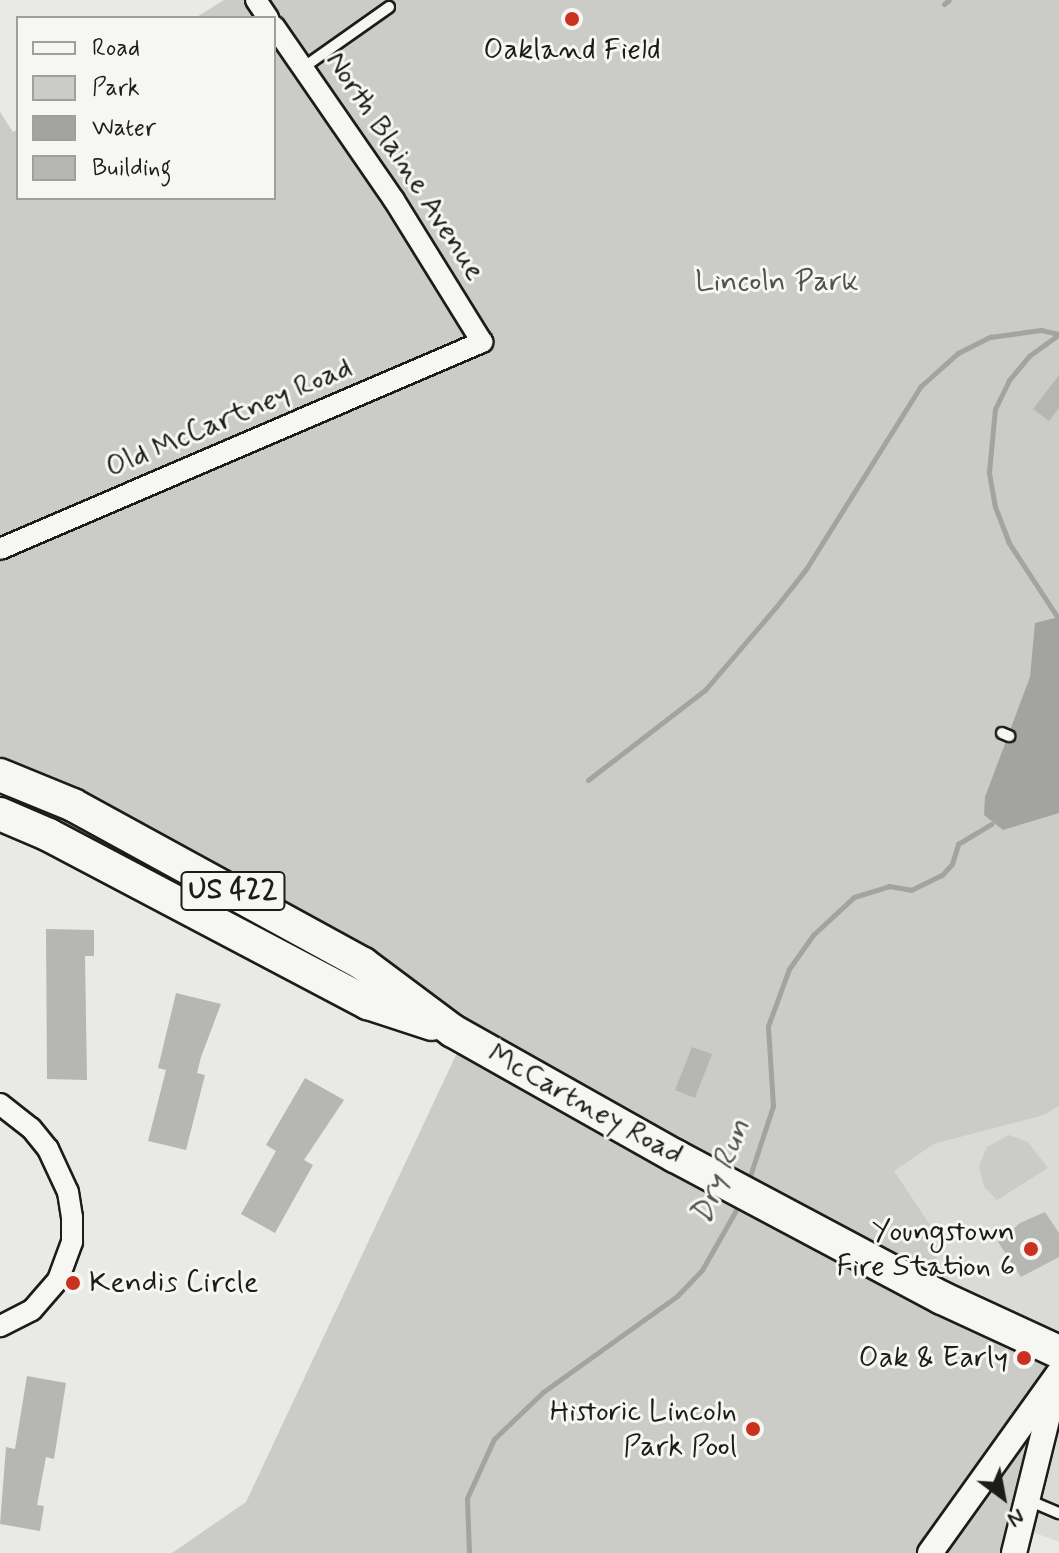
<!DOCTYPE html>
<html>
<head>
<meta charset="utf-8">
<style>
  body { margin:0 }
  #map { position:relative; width:1059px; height:1553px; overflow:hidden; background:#e9e9e5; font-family:Mynerve,sans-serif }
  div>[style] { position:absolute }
  .built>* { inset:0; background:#dadad6 }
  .green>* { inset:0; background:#cbcbc7 }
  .water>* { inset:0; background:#a3a3a1 }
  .stream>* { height:5px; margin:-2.5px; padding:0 2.5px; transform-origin:2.5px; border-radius:2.5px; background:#a3a3a1 }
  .building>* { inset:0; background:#b6b6b3 }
  .roads { filter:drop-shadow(2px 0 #1c1c1c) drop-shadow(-2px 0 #1c1c1c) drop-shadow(0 2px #1c1c1c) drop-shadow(0 -2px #1c1c1c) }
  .service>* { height:10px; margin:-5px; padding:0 5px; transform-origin:5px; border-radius:5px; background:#f6f6f2 }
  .minor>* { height:20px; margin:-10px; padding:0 10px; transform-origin:10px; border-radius:10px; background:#f6f6f2 }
  .tertiary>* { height:24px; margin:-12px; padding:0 12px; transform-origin:12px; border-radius:12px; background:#f6f6f2 }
  .trunk>* { height:32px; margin:-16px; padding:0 16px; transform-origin:16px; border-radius:16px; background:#f6f6f2 }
  .dots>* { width:22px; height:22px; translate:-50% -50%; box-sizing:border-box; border:4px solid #f6f6f2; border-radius:50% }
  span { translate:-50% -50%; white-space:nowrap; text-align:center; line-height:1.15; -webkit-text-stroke:6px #f6f6f2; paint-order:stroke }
  .shield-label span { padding:2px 6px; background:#f6f6f2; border:2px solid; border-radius:6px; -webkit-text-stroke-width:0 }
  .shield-label { font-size:28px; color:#1c1c1c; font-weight:700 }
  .poi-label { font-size:30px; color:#1c1c1c }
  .right { translate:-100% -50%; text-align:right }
  .left { translate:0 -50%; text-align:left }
  .street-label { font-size:30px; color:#1c1c1c }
  .park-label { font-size:30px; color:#51514f }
  .water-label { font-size:32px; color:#525251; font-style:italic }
  .legend { position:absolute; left:16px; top:16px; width:260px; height:184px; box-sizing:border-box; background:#f6f6f2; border:2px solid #9f9f9c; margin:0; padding:10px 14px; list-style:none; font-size:24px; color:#1c1c1c }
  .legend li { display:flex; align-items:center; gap:16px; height:40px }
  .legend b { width:40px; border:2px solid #9f9f9c }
  .north { position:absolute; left:963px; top:1457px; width:80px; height:80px; -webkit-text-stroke:6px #f6f6f2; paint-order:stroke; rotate:148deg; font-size:22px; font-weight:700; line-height:32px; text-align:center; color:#1c1c1c }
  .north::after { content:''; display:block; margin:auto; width:28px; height:36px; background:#1c1c1c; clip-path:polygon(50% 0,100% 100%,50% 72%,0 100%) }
</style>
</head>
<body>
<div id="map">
  <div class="built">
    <i style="clip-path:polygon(1059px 1106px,1059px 1352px,942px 1298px,893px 1171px,934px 1144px,1044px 1115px)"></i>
    <i style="clip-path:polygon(1059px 1373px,1059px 1542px,1020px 1527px)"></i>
  </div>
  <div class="green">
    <i style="clip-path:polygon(224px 0,1059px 0,1059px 1106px,1044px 1115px,934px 1144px,894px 1171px,932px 1228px,942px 1298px,1059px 1352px,1014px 1553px,172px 1553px,246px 1502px,464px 1038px,0 775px,0 112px,13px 132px,18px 129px,18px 198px,274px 198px,274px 18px,195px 18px)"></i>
    <i style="clip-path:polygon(1009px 1135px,1028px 1142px,1048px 1168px,997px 1200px,984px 1187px,979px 1166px,987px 1147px)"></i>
  </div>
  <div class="water">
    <i style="clip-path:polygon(1059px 617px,1059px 813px,1003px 830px,984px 815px,985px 797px,1030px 677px,1035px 623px)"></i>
  </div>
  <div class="stream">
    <i style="left:944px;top:4px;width:6px;rotate:-39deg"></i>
    <i style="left:1058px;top:618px;width:90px;rotate:-123.2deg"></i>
    <i style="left:1009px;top:543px;width:39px;rotate:-111deg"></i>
    <i style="left:995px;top:507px;width:36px;rotate:-100deg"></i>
    <i style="left:989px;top:472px;width:63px;rotate:-84.6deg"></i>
    <i style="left:995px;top:409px;width:32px;rotate:-64deg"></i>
    <i style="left:1009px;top:380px;width:31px;rotate:-50deg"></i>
    <i style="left:1029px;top:356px;width:37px;rotate:-36deg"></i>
    <i style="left:588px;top:780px;width:148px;rotate:-37.6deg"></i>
    <i style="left:705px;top:690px;width:109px;rotate:-49.5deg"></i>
    <i style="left:776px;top:607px;width:48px;rotate:-51.7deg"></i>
    <i style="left:806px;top:569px;width:216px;rotate:-57.9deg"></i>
    <i style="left:921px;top:386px;width:50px;rotate:-41.7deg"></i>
    <i style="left:958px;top:353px;width:36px;rotate:-27deg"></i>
    <i style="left:990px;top:337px;width:51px;rotate:-7.8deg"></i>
    <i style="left:1041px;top:330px;width:18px;rotate:13deg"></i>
    <i style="left:748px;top:1182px;width:80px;rotate:-71.8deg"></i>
    <i style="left:773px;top:1106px;width:80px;rotate:-93.6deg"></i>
    <i style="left:768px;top:1026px;width:61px;rotate:-69.8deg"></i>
    <i style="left:789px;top:969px;width:42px;rotate:-54.8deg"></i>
    <i style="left:813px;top:935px;width:56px;rotate:-42.8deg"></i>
    <i style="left:854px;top:897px;width:37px;rotate:-17deg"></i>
    <i style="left:889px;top:886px;width:22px;rotate:10deg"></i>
    <i style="left:911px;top:890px;width:34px;rotate:-26deg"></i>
    <i style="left:942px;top:875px;width:15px;rotate:-48deg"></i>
    <i style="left:952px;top:864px;width:21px;rotate:-73deg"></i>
    <i style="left:958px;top:844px;width:39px;rotate:-31deg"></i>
    <i style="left:469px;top:1553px;width:55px;rotate:-92.1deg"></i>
    <i style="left:467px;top:1498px;width:65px;rotate:-65.4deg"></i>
    <i style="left:494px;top:1439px;width:68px;rotate:-43.8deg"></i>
    <i style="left:543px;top:1392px;width:165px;rotate:-35.6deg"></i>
    <i style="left:677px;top:1296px;width:36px;rotate:-46deg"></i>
    <i style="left:702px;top:1270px;width:77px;rotate:-60.4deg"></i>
  </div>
  <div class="building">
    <i style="clip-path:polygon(1059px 375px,1059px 408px,1049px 421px,1033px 409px)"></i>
    <i style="clip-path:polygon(46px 929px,94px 930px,94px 956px,85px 956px,87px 1080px,47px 1079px)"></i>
    <i style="clip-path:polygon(176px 993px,221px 1004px,201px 1057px,197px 1073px,205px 1075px,186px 1150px,148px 1141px,166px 1070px,158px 1068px)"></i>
    <i style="clip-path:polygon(692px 1047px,712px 1054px,695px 1098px,675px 1090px)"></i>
    <i style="clip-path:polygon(305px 1078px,344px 1100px,304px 1160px,313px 1165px,275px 1233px,241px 1214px,276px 1151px,266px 1145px)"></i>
    <i style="clip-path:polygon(1045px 1212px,1059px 1233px,1059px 1257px,1021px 1277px,998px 1242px,1020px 1223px)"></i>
    <i style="clip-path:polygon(27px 1376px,66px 1383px,54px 1459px,46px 1457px,37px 1505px,44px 1506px,40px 1531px,0 1524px,6px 1447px,15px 1449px)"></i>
  </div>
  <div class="roads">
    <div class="service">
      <i style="left:304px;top:67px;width:104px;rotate:-35.2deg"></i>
      <i style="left:1002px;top:733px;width:8px;rotate:23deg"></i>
      <i style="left:1028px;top:1500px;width:34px;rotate:23deg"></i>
    </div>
    <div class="minor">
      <i style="left:256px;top:0;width:22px;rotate:56deg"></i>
      <i style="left:0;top:549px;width:525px;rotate:-23.24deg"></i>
      <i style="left:482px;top:342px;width:167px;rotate:-121.8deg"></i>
      <i style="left:394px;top:200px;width:211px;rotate:-124.6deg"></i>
      <i style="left:0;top:1104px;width:39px;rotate:38deg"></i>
      <i style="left:31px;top:1128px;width:27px;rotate:51deg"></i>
      <i style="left:48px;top:1149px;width:47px;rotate:65.1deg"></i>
      <i style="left:68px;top:1192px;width:25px;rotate:81deg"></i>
      <i style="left:72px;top:1217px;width:25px;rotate:90deg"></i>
      <i style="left:72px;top:1242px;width:40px;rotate:110.2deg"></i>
      <i style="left:58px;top:1280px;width:40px;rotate:131deg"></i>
      <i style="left:32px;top:1310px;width:36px;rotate:153deg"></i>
    </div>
    <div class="tertiary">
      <i style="left:930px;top:1553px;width:221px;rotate:-54.4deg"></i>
      <i style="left:1014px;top:1553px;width:171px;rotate:-76.1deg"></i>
    </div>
    <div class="trunk">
      <i style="left:0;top:775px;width:79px;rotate:22.3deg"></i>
      <i style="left:73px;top:805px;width:331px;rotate:28.7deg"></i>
      <i style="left:363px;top:964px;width:112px;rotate:36.7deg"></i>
      <i style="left:453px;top:1031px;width:255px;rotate:29.4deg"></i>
      <i style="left:675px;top:1156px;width:302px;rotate:28deg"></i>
      <i style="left:942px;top:1298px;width:129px;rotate:24.8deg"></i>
      <i style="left:0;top:814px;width:53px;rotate:23.2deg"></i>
      <i style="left:49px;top:835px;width:361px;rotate:27.8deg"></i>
      <i style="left:368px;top:1003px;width:67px;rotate:18.2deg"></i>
    </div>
  </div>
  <div class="dots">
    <i style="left:572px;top:19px;background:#c8321e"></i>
    <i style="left:1031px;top:1249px;background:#c8321e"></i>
    <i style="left:73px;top:1283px;background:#c8321e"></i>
    <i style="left:1024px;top:1358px;background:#c8321e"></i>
    <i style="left:753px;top:1429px;background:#c8321e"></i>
  </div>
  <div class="shield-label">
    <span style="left:233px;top:891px">US 422</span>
  </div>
  <div class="poi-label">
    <span style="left:572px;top:50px">Oakland Field</span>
    <span class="right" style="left:1015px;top:1249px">Youngstown<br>Fire Station 6</span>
    <span class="left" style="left:89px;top:1283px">Kendis Circle</span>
    <span class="right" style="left:1008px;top:1358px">Oak &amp; Early</span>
    <span class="right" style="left:737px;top:1429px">Historic Lincoln<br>Park Pool</span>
  </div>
  <div class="street-label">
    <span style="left:405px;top:166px;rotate:57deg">North Blaine Avenue</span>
    <span style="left:229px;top:418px;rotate:-23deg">Old McCartney Road</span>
    <span style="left:585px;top:1105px;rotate:29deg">McCartney Road</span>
  </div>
  <div class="park-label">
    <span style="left:777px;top:282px">Lincoln Park</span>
  </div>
  <div class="water-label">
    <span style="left:721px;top:1172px;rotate:-68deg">Dry Run</span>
  </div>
  <ul class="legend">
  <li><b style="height:10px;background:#f6f6f2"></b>Road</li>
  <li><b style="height:22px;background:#cbcbc7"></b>Park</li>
  <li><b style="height:22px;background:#a3a3a1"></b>Water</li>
  <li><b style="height:22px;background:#b6b6b3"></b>Building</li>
  </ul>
  <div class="north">N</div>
</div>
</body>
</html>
